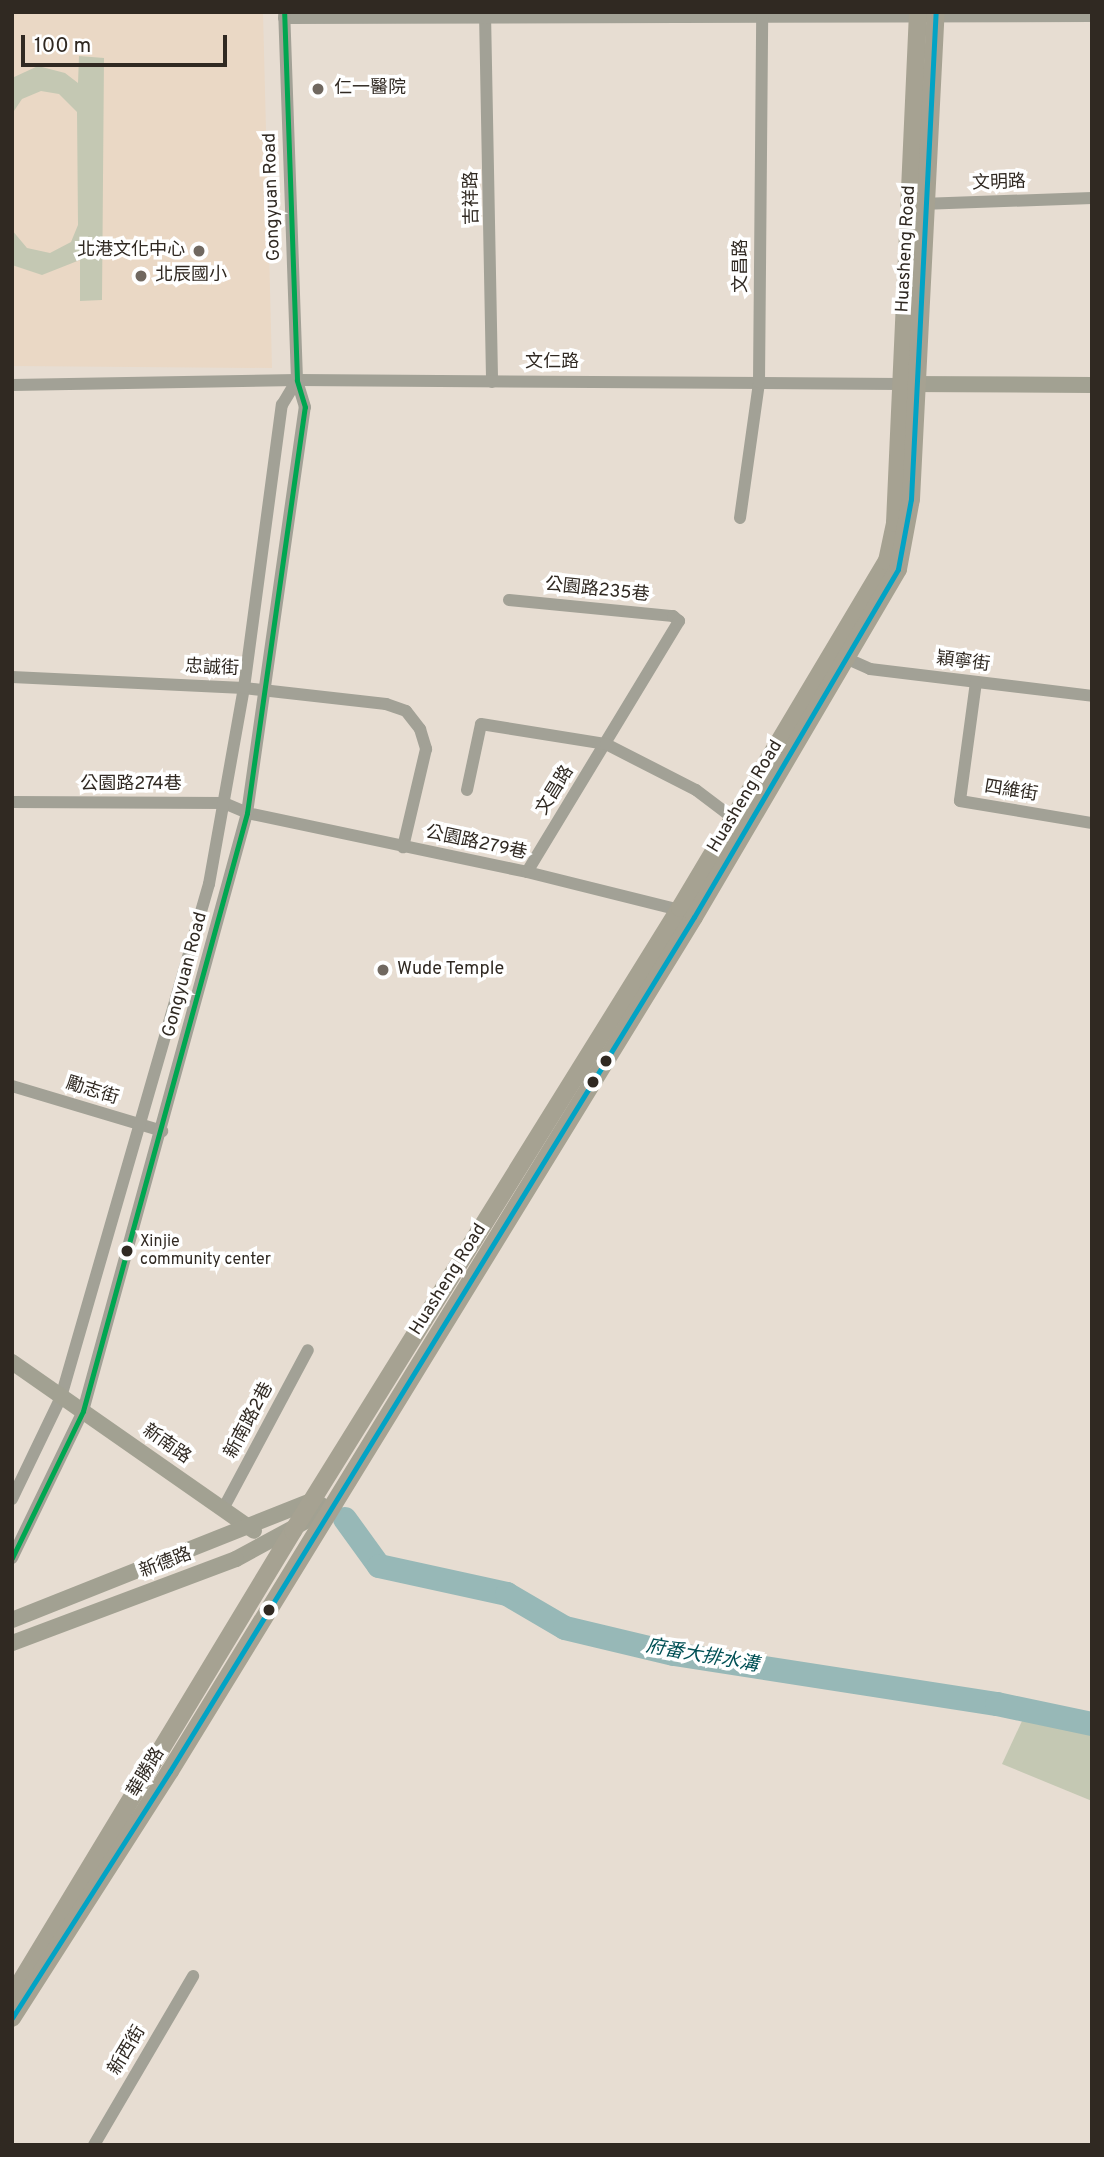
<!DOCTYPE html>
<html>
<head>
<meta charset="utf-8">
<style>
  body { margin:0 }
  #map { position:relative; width:1104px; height:2157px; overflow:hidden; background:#e7ddd2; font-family:Overpass,"Noto Sans TC",sans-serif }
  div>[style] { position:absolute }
  .built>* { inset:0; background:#ead8c5 }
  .green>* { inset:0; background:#c4c8b3 }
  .river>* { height:24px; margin:-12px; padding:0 12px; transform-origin:12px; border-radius:12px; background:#97b8b7 }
  .street>* { height:12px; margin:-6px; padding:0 6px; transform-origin:6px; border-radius:6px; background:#a2a196 }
  .secondary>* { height:16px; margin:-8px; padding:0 8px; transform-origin:8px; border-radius:8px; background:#a2a192 }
  .primary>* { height:18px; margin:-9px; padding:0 9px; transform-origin:9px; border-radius:9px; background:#a6a292 }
  .bus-1>* { height:5px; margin:-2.5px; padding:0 2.5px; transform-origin:2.5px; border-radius:2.5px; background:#02a3c5 }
  .bus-2>* { height:5px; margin:-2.5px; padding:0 2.5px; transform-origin:2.5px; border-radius:2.5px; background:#00a651 }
  .dots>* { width:19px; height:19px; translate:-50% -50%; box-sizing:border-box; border:4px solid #fff; border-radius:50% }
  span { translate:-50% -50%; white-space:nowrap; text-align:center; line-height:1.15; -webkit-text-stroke:7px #fff; paint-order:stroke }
  .bus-label { font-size:16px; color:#302922 }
  .left { translate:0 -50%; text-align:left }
  .poi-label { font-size:18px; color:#302922 }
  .right { translate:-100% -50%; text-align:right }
  .street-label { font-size:18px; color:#302922 }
  .water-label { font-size:19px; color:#025156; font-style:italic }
  .frame { position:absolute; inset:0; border:14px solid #302922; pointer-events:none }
  .scale { position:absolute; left:21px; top:35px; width:206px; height:32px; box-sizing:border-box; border:4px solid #302922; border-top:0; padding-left:9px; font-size:21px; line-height:24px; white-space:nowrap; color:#302922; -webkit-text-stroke:5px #fff; paint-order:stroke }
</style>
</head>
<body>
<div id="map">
  <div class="built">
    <i style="clip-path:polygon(12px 12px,263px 12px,272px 368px,12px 366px)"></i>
  </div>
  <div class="green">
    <i style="clip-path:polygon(79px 56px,104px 58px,102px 300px,80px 301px,80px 260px,42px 275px,12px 265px,12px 230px,27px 248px,50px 253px,71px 242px,78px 225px,77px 112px,59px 94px,41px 91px,22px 99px,12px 114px,12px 78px,38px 66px,65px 73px,78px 83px)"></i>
    <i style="clip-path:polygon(1022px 1721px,1092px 1731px,1092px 1801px,1002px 1764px)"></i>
  </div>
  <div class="river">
    <i style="left:345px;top:1519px;width:58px;rotate:54.1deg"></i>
    <i style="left:379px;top:1566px;width:131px;rotate:12.3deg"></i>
    <i style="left:507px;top:1594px;width:67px;rotate:30.4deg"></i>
    <i style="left:565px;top:1628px;width:112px;rotate:13.4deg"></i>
    <i style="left:674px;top:1654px;width:327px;rotate:8.8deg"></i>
    <i style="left:997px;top:1704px;width:97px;rotate:11.9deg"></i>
  </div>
  <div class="street">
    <i style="left:485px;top:13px;width:369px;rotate:88.9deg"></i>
    <i style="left:284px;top:18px;width:808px;rotate:-0.14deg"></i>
    <i style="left:921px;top:204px;width:171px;rotate:-2deg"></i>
    <i style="left:12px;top:385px;width:285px;rotate:-1deg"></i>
    <i style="left:297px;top:380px;width:604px;rotate:0.38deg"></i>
    <i style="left:740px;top:518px;width:137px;rotate:-82deg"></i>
    <i style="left:759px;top:382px;width:370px;rotate:-89.5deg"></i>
    <i style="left:509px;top:600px;width:165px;rotate:5.6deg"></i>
    <i style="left:673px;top:616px;width:8px;rotate:40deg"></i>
    <i style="left:679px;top:621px;width:293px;rotate:121.2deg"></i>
    <i style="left:841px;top:656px;width:32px;rotate:24deg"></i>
    <i style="left:870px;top:669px;width:224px;rotate:6.9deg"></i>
    <i style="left:12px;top:677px;width:232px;rotate:2.7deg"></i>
    <i style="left:244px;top:688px;width:143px;rotate:6.4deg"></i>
    <i style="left:386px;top:704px;width:21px;rotate:19deg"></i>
    <i style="left:406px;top:711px;width:23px;rotate:52deg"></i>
    <i style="left:420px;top:729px;width:21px;rotate:73deg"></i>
    <i style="left:426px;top:749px;width:101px;rotate:103.2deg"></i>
    <i style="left:976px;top:682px;width:120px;rotate:97.7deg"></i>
    <i style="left:960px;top:801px;width:134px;rotate:9.5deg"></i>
    <i style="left:467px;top:790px;width:67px;rotate:-78deg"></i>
    <i style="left:481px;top:724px;width:127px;rotate:9.1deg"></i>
    <i style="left:606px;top:744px;width:101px;rotate:27.1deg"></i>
    <i style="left:696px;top:790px;width:46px;rotate:37.1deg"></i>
    <i style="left:12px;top:802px;width:212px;rotate:0.3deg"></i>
    <i style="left:224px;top:803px;width:25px;rotate:23deg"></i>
    <i style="left:247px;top:813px;width:286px;rotate:11.9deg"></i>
    <i style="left:527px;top:872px;width:162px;rotate:14deg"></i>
    <i style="left:12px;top:1086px;width:157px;rotate:16.7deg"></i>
    <i style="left:12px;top:1499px;width:113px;rotate:-64.3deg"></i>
    <i style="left:61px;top:1397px;width:534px;rotate:-73.91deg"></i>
    <i style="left:209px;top:884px;width:199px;rotate:-79.9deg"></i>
    <i style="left:244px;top:688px;width:286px;rotate:-82.4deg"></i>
    <i style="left:282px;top:405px;width:29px;rotate:-59deg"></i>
    <i style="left:223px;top:1509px;width:180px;rotate:-61.9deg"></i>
    <i style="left:12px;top:1558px;width:163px;rotate:-64.2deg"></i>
    <i style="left:83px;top:1411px;width:620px;rotate:-74.66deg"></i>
    <i style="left:247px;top:813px;width:410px;rotate:-81.9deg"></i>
    <i style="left:305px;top:407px;width:28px;rotate:-107deg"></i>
    <i style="left:297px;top:380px;width:368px;rotate:-92deg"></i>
    <i style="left:94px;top:2145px;width:196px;rotate:-59.6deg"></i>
  </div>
  <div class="secondary">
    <i style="left:905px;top:384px;width:187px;rotate:0.3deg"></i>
    <i style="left:12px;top:1362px;width:295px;rotate:34.9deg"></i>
    <i style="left:12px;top:1620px;width:324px;rotate:-21.7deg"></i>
    <i style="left:313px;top:1500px;width:17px;rotate:31deg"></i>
    <i style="left:328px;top:1509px;width:105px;rotate:151.5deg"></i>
    <i style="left:236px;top:1559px;width:239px;rotate:159.4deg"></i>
  </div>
  <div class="primary">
    <i style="left:12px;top:1996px;width:543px;rotate:-58.86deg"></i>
    <i style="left:293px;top:1531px;width:733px;rotate:-58.15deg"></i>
    <i style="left:680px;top:908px;width:404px;rotate:-59.2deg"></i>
    <i style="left:887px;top:561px;width:39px;rotate:-78deg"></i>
    <i style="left:895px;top:523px;width:512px;rotate:-87.42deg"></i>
    <i style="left:12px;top:2018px;width:293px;rotate:-57.4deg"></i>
    <i style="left:170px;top:1771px;width:1002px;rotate:-58.47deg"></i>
    <i style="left:694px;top:917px;width:403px;rotate:-59.6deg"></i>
    <i style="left:898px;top:569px;width:71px;rotate:-79.5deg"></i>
    <i style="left:911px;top:499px;width:488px;rotate:-87.1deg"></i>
  </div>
  <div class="bus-1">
    <i style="left:12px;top:2018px;width:293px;rotate:-57.4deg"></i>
    <i style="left:170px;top:1771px;width:1002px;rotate:-58.47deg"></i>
    <i style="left:694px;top:917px;width:403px;rotate:-59.6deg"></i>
    <i style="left:898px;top:569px;width:71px;rotate:-79.5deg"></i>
    <i style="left:911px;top:499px;width:488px;rotate:-87.1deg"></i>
  </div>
  <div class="bus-2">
    <i style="left:12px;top:1558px;width:163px;rotate:-64.2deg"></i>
    <i style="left:83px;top:1411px;width:620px;rotate:-74.66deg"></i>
    <i style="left:247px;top:813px;width:410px;rotate:-81.9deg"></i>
    <i style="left:305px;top:407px;width:28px;rotate:-107deg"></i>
    <i style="left:297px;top:380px;width:368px;rotate:-92deg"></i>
  </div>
  <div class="dots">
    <i style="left:318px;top:89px;background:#706860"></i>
    <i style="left:199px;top:251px;background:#706860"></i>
    <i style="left:141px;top:276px;background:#706860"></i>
    <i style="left:383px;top:970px;background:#706860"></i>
    <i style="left:606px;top:1061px;background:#302922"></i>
    <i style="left:593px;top:1082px;background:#302922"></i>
    <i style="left:127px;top:1251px;background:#302922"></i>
    <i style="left:269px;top:1610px;background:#302922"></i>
  </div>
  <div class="bus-label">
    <span class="left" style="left:140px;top:1251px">Xinjie<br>community center</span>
  </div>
  <div class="poi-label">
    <span class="left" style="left:334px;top:89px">仁一醫院</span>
    <span class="right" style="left:185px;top:251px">北港文化中心</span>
    <span class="left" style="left:155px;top:276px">北辰國小</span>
    <span class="left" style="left:397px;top:970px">Wude Temple</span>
  </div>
  <div class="street-label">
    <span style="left:999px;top:184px;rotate:-2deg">文明路</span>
    <span style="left:273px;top:197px;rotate:-92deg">Gongyuan Road</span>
    <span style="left:473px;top:198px;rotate:-91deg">吉祥路</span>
    <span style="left:907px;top:249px;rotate:-87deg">Huasheng Road</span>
    <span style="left:742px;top:266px;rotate:-90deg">文昌路</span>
    <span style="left:552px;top:363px">文仁路</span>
    <span style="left:597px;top:591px;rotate:6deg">公園路235巷</span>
    <span style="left:963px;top:663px;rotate:7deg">穎寧街</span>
    <span style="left:212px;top:669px;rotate:3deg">忠誠街</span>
    <span style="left:131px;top:785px">公園路274巷</span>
    <span style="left:556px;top:791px;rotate:-58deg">文昌路</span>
    <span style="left:1011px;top:792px;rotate:9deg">四維街</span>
    <span style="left:746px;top:797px;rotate:-59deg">Huasheng Road</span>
    <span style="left:476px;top:844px;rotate:12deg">公園路279巷</span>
    <span style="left:186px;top:975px;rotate:-75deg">Gongyuan Road</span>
    <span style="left:92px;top:1092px;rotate:17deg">勵志街</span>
    <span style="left:449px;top:1280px;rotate:-58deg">Huasheng Road</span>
    <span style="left:250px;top:1421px;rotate:-62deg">新南路2巷</span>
    <span style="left:166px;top:1445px;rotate:35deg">新南路</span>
    <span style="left:166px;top:1564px;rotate:-21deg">新德路</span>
    <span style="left:147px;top:1773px;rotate:-59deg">華勝路</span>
    <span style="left:128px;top:2051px;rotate:-59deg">新西街</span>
  </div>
  <div class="water-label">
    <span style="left:702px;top:1657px;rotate:10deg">府番大排水溝</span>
  </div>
  <div class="frame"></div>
  <div class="scale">100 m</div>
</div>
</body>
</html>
